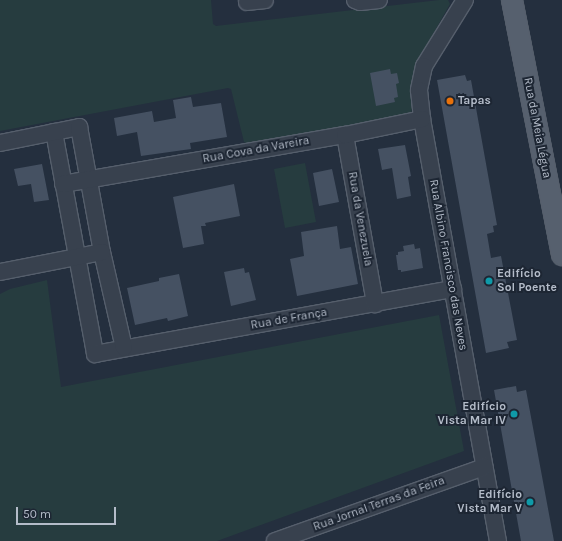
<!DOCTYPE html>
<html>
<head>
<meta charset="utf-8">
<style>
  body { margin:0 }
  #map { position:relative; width:562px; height:541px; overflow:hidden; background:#242f3e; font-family:Karla,sans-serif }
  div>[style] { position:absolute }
  .green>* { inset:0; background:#263c3f }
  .building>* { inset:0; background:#455162 }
  .roads { filter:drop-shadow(1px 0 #565f6c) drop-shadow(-1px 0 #565f6c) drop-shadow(0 1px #565f6c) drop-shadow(0 -1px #565f6c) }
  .minor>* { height:16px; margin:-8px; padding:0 8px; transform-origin:8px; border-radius:8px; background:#38414e }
  .major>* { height:20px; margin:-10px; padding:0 10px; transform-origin:10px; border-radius:10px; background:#56606e }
  .dots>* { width:11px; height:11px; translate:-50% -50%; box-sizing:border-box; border:2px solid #1d2633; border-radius:50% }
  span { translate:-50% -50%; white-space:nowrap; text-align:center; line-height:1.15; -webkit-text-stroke:4px #1d2633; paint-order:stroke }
  .poi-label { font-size:12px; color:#b4bcc9; font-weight:700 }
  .left { translate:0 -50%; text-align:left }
  .right { translate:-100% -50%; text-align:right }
  .street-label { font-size:12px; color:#b4bcc9 }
  .scale { position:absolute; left:16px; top:507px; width:100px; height:18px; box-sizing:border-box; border:2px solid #b4bcc9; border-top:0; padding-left:5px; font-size:12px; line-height:14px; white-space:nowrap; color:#b4bcc9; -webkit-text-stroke:3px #1d2633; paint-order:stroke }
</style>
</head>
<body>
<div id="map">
  <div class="green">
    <i style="clip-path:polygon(0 0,211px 0,213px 24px,216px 26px,439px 0,448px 0,450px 4px,416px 64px,412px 79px,412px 109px,411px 114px,408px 117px,247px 144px,244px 142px,231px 89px,228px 88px,0 131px)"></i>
    <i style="clip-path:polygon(305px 163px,316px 222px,285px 228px,274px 169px)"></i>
    <i style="clip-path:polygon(47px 280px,61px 387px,439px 315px,464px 451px,217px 541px,0 541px,0 294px,10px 289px)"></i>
  </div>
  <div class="building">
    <i style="clip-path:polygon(390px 69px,391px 74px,397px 73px,399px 83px,396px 84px,398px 97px,394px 98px,395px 102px,376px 106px,370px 73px)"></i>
    <i style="clip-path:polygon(465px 75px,467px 81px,471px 80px,497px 225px,493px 226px,494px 232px,487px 234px,491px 258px,501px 256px,517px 340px,507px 342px,509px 348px,486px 353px,437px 80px)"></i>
    <i style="clip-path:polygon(191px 97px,193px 107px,221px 103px,227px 137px,190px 143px,191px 149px,141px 156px,137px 132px,117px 136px,114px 118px,152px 111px,154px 122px,176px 118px,173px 100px)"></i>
    <i style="clip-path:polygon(405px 145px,411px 176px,408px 177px,411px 196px,397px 199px,392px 168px,382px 170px,378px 149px)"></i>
    <i style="clip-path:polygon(42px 164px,49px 200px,34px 202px,31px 184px,18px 186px,14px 169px)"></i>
    <i style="clip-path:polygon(332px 169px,339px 202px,319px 206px,313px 173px)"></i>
    <i style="clip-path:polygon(234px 184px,240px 216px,205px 223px,206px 226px,201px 226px,204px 244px,183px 248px,173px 197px)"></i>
    <i style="clip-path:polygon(337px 226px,340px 249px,351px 247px,358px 284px,297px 296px,290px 259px,304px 256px,301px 232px)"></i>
    <i style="clip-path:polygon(414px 244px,415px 249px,420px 248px,423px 268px,401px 272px,401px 270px,398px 270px,396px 255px,398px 255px,398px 252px,404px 251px,403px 246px)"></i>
    <i style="clip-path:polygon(244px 268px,245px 273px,249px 272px,256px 300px,231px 306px,224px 272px)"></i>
    <i style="clip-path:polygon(179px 274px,188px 316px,168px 321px,167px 318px,135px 325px,127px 288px,159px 281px,159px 278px)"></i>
    <i style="clip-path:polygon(516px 386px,517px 392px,526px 390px,554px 541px,521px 541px,494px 390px)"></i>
  </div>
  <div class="roads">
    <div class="minor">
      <i style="left:355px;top:0;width:5px;rotate:22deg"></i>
      <i style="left:360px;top:2px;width:19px;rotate:-6deg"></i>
      <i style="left:465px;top:0;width:78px;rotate:121.8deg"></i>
      <i style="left:424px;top:66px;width:25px;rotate:102deg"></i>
      <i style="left:419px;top:90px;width:29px;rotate:84deg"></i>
      <i style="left:422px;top:119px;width:429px;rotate:79.8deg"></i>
      <i style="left:247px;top:2px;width:18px;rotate:-6deg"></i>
      <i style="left:54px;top:132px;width:226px;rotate:79.5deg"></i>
      <i style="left:95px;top:354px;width:364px;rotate:-10.3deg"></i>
      <i style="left:345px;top:135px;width:172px;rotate:79.9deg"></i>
      <i style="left:0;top:143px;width:81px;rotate:-11.4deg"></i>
      <i style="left:79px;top:127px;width:127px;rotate:79.6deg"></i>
      <i style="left:102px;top:252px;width:98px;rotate:77.1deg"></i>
      <i style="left:63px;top:184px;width:286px;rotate:-9.9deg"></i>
      <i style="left:345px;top:135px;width:79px;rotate:-11.7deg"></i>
      <i style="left:0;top:272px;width:104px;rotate:-11.1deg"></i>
      <i style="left:275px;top:541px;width:222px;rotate:-19.5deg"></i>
    </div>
    <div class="major">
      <i style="left:512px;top:0;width:260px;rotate:78.9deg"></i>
    </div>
  </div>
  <div class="dots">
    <i style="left:450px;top:101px;background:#e8710a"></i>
    <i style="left:489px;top:281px;background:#0f9aa8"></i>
    <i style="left:514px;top:414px;background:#0f9aa8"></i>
    <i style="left:530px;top:502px;background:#0f9aa8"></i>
  </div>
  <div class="poi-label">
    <span class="left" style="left:458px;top:101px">Tapas</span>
    <span class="left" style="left:497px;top:281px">Edifício<br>Sol Poente</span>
    <span class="right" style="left:506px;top:414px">Edifício<br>Vista Mar IV</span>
    <span class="right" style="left:522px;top:502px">Edifício<br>Vista Mar V</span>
  </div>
  <div class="street-label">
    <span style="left:537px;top:128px;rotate:79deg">Rua da Meia Légua</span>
    <span style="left:256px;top:150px;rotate:-10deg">Rua Cova da Vareira</span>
    <span style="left:360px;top:219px;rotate:80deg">Rua da Venezuela</span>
    <span style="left:448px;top:265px;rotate:80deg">Rua Albino Francisco das Neves</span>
    <span style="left:289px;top:319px;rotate:-10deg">Rua de França</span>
    <span style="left:379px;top:504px;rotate:-20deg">Rua Jornal Terras da Feira</span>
  </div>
  <div class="scale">50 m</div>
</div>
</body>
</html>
